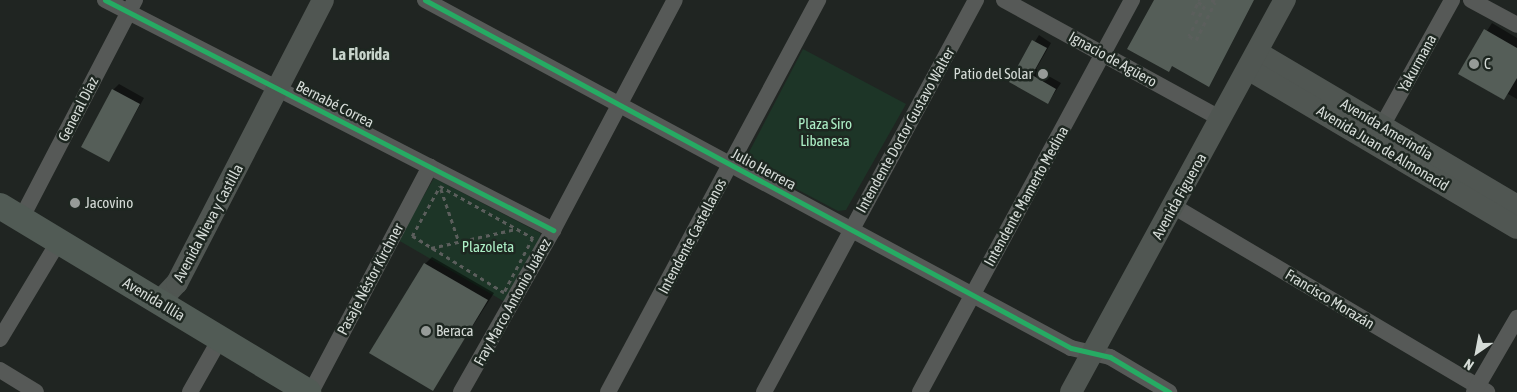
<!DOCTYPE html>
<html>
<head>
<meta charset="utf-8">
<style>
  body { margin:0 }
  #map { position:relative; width:1517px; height:392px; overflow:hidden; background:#202522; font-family:"Asap Condensed",sans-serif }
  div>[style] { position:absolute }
  .green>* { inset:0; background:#1d3527 }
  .shadow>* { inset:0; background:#0007 }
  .building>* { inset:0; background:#555e58 }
  .path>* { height:2.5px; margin-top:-1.25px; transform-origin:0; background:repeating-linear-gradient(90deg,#5b5e5c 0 4px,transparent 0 8px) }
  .street>* { height:16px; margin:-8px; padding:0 8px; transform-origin:8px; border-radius:8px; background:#565957 }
  .secondary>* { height:22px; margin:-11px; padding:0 11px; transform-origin:11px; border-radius:11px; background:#505652 }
  .primary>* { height:26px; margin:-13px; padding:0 13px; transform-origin:13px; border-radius:13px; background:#515b55 }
  .cycleway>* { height:5px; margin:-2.5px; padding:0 2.5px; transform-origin:2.5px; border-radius:2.5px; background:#26ab63 }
  .dots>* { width:14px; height:14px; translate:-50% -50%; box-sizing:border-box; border:2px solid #1e2721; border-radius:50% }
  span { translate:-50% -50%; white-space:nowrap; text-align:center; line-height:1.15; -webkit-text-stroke:5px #1e2721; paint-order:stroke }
  .street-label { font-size:15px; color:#d5dbd7 }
  .poi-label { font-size:15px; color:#d5dbd7 }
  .left { translate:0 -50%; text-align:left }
  .right { translate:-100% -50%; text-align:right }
  .park-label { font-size:15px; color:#aceec5 }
  .neighbourhood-label { font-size:16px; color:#c7d3cb; font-weight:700 }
  .north { position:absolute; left:1452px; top:327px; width:50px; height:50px; -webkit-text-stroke:4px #1e2721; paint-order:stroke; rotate:213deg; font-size:14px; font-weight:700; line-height:20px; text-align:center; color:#d5dbd7 }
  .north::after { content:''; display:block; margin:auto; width:18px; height:22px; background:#d5dbd7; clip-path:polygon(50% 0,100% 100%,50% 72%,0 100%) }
</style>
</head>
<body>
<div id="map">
  <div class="green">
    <i style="clip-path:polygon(803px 49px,906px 104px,846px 210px,838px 211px,751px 165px,747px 156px)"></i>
    <i style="clip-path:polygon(434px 178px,540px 233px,541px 238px,505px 302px,398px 240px)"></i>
  </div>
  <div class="shadow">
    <i style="clip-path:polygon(1492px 23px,1517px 38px,1517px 99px,1508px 94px,1503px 99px,1459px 74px)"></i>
    <i style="clip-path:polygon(1039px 35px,1051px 43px,1036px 69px,1061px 83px,1048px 103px,1010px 82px)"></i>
    <i style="clip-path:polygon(119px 84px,144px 98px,109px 160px,113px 90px)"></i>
    <i style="clip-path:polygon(432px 257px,494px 293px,432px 389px,425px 264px)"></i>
  </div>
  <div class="building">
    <i style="clip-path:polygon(1154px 0,1254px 0,1209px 87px,1172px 66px,1169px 72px,1127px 49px)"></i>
    <i style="clip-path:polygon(1484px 29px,1517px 48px,1517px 78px,1504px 100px,1458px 74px)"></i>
    <i style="clip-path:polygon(1032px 40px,1047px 48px,1032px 75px,1056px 89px,1048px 104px,1009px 82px)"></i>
    <i style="clip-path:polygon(112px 89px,140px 104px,109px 162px,81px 147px)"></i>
    <i style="clip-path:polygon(424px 263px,488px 300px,433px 391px,369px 353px)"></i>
  </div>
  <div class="path">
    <i style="left:1198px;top:2px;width:8px;rotate:30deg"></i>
    <i style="left:1205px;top:6px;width:34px;rotate:118deg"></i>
    <i style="left:1189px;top:36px;width:8px;rotate:30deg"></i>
    <i style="left:1196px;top:40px;width:42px;rotate:-63.4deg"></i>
    <i style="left:1215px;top:2px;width:5px;rotate:-158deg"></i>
    <i style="left:1192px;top:15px;width:17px;rotate:-65deg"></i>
    <i style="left:440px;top:186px;width:107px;rotate:29.2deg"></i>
    <i style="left:533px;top:238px;width:62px;rotate:117.8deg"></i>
    <i style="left:504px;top:293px;width:108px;rotate:-148.2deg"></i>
    <i style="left:412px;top:236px;width:57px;rotate:-60.8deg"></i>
    <i style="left:441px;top:189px;width:56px;rotate:71.2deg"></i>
    <i style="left:431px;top:248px;width:87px;rotate:-12.6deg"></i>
  </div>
  <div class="street">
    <i style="left:105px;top:0;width:504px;rotate:27.18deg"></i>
    <i style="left:425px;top:0;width:734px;rotate:28.31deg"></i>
    <i style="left:1071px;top:348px;width:40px;rotate:13deg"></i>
    <i style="left:1110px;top:357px;width:69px;rotate:30.7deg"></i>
    <i style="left:1004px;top:0;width:247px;rotate:28.7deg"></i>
    <i style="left:1471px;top:0;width:52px;rotate:28.5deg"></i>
    <i style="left:1382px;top:126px;width:144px;rotate:-60.9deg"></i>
    <i style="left:1173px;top:206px;width:365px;rotate:30.6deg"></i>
    <i style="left:21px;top:219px;width:247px;rotate:-62.5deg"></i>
    <i style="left:0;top:339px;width:114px;rotate:-59deg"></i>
    <i style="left:0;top:370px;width:42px;rotate:31.4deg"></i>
    <i style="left:190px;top:392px;width:61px;rotate:-60.5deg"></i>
    <i style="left:311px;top:392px;width:255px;rotate:-62.2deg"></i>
    <i style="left:461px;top:392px;width:186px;rotate:-60.4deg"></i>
    <i style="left:553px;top:230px;width:260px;rotate:-62.1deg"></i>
    <i style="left:608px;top:392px;width:445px;rotate:-61.8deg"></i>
    <i style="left:764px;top:392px;width:446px;rotate:-61.6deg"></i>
    <i style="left:920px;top:392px;width:446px;rotate:-61.6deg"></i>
    <i style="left:1474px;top:392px;width:86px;rotate:-59.8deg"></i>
  </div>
  <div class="secondary">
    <i style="left:1257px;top:52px;width:302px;rotate:30.6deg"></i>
    <i style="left:1248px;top:69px;width:312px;rotate:30.6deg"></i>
    <i style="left:159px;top:302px;width:26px;rotate:-47deg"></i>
    <i style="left:177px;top:283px;width:318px;rotate:-62.7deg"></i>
    <i style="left:1071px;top:392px;width:447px;rotate:-61.4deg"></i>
  </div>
  <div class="primary">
    <i style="left:0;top:206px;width:360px;rotate:31.1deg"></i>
  </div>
  <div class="cycleway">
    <i style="left:105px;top:0;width:504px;rotate:27.18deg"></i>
    <i style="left:425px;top:0;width:734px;rotate:28.31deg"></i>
    <i style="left:1071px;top:348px;width:40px;rotate:13deg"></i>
    <i style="left:1110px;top:357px;width:69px;rotate:30.7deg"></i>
  </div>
  <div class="dots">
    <i style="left:1474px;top:64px;background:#969b98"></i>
    <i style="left:1043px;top:74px;background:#969b98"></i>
    <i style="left:75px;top:203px;background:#969b98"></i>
    <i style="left:426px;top:331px;background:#969b98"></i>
  </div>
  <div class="street-label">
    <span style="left:1113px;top:59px;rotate:29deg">Ignacio de Agüero</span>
    <span style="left:1417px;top:63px;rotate:-61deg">Yakurmana</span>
    <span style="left:335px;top:104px;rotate:27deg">Bernabé Correa</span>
    <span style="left:78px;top:109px;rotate:-63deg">General Díaz</span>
    <span style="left:1387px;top:129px;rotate:31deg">Avenida Amerindia</span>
    <span style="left:905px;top:130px;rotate:-61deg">Intendente Doctor Gustavo Walter</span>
    <span style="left:1383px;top:148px;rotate:31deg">Avenida Juan de Almonacid</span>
    <span style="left:764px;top:169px;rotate:28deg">Julio Herrera</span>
    <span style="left:1026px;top:196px;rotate:-61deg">Intendente Mamerto Medina</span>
    <span style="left:1179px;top:196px;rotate:-61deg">Avenida Figueroa</span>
    <span style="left:208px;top:223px;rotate:-62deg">Avenida Nieva y Castilla</span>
    <span style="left:692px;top:236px;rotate:-62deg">Intendente Castellanos</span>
    <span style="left:370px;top:279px;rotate:-62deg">Pasaje Néstor Kirchner</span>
    <span style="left:154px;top:299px;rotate:31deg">Avenida Illia</span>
    <span style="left:1330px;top:299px;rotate:31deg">Francisco Morazán</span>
    <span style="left:512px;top:302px;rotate:-61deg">Fray Marco Antonio Juárez</span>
  </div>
  <div class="poi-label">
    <span class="left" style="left:1484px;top:64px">C</span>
    <span class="right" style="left:1033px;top:74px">Patio del Solar</span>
    <span class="left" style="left:85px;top:203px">Jacovino</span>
    <span class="left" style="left:436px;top:331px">Beraca</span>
  </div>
  <div class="park-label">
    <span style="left:825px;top:132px">Plaza Siro<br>Libanesa</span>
    <span style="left:488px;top:247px">Plazoleta</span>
  </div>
  <div class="neighbourhood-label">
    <span style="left:361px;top:54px">La Florida</span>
  </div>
  <div class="north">N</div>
</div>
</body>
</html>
